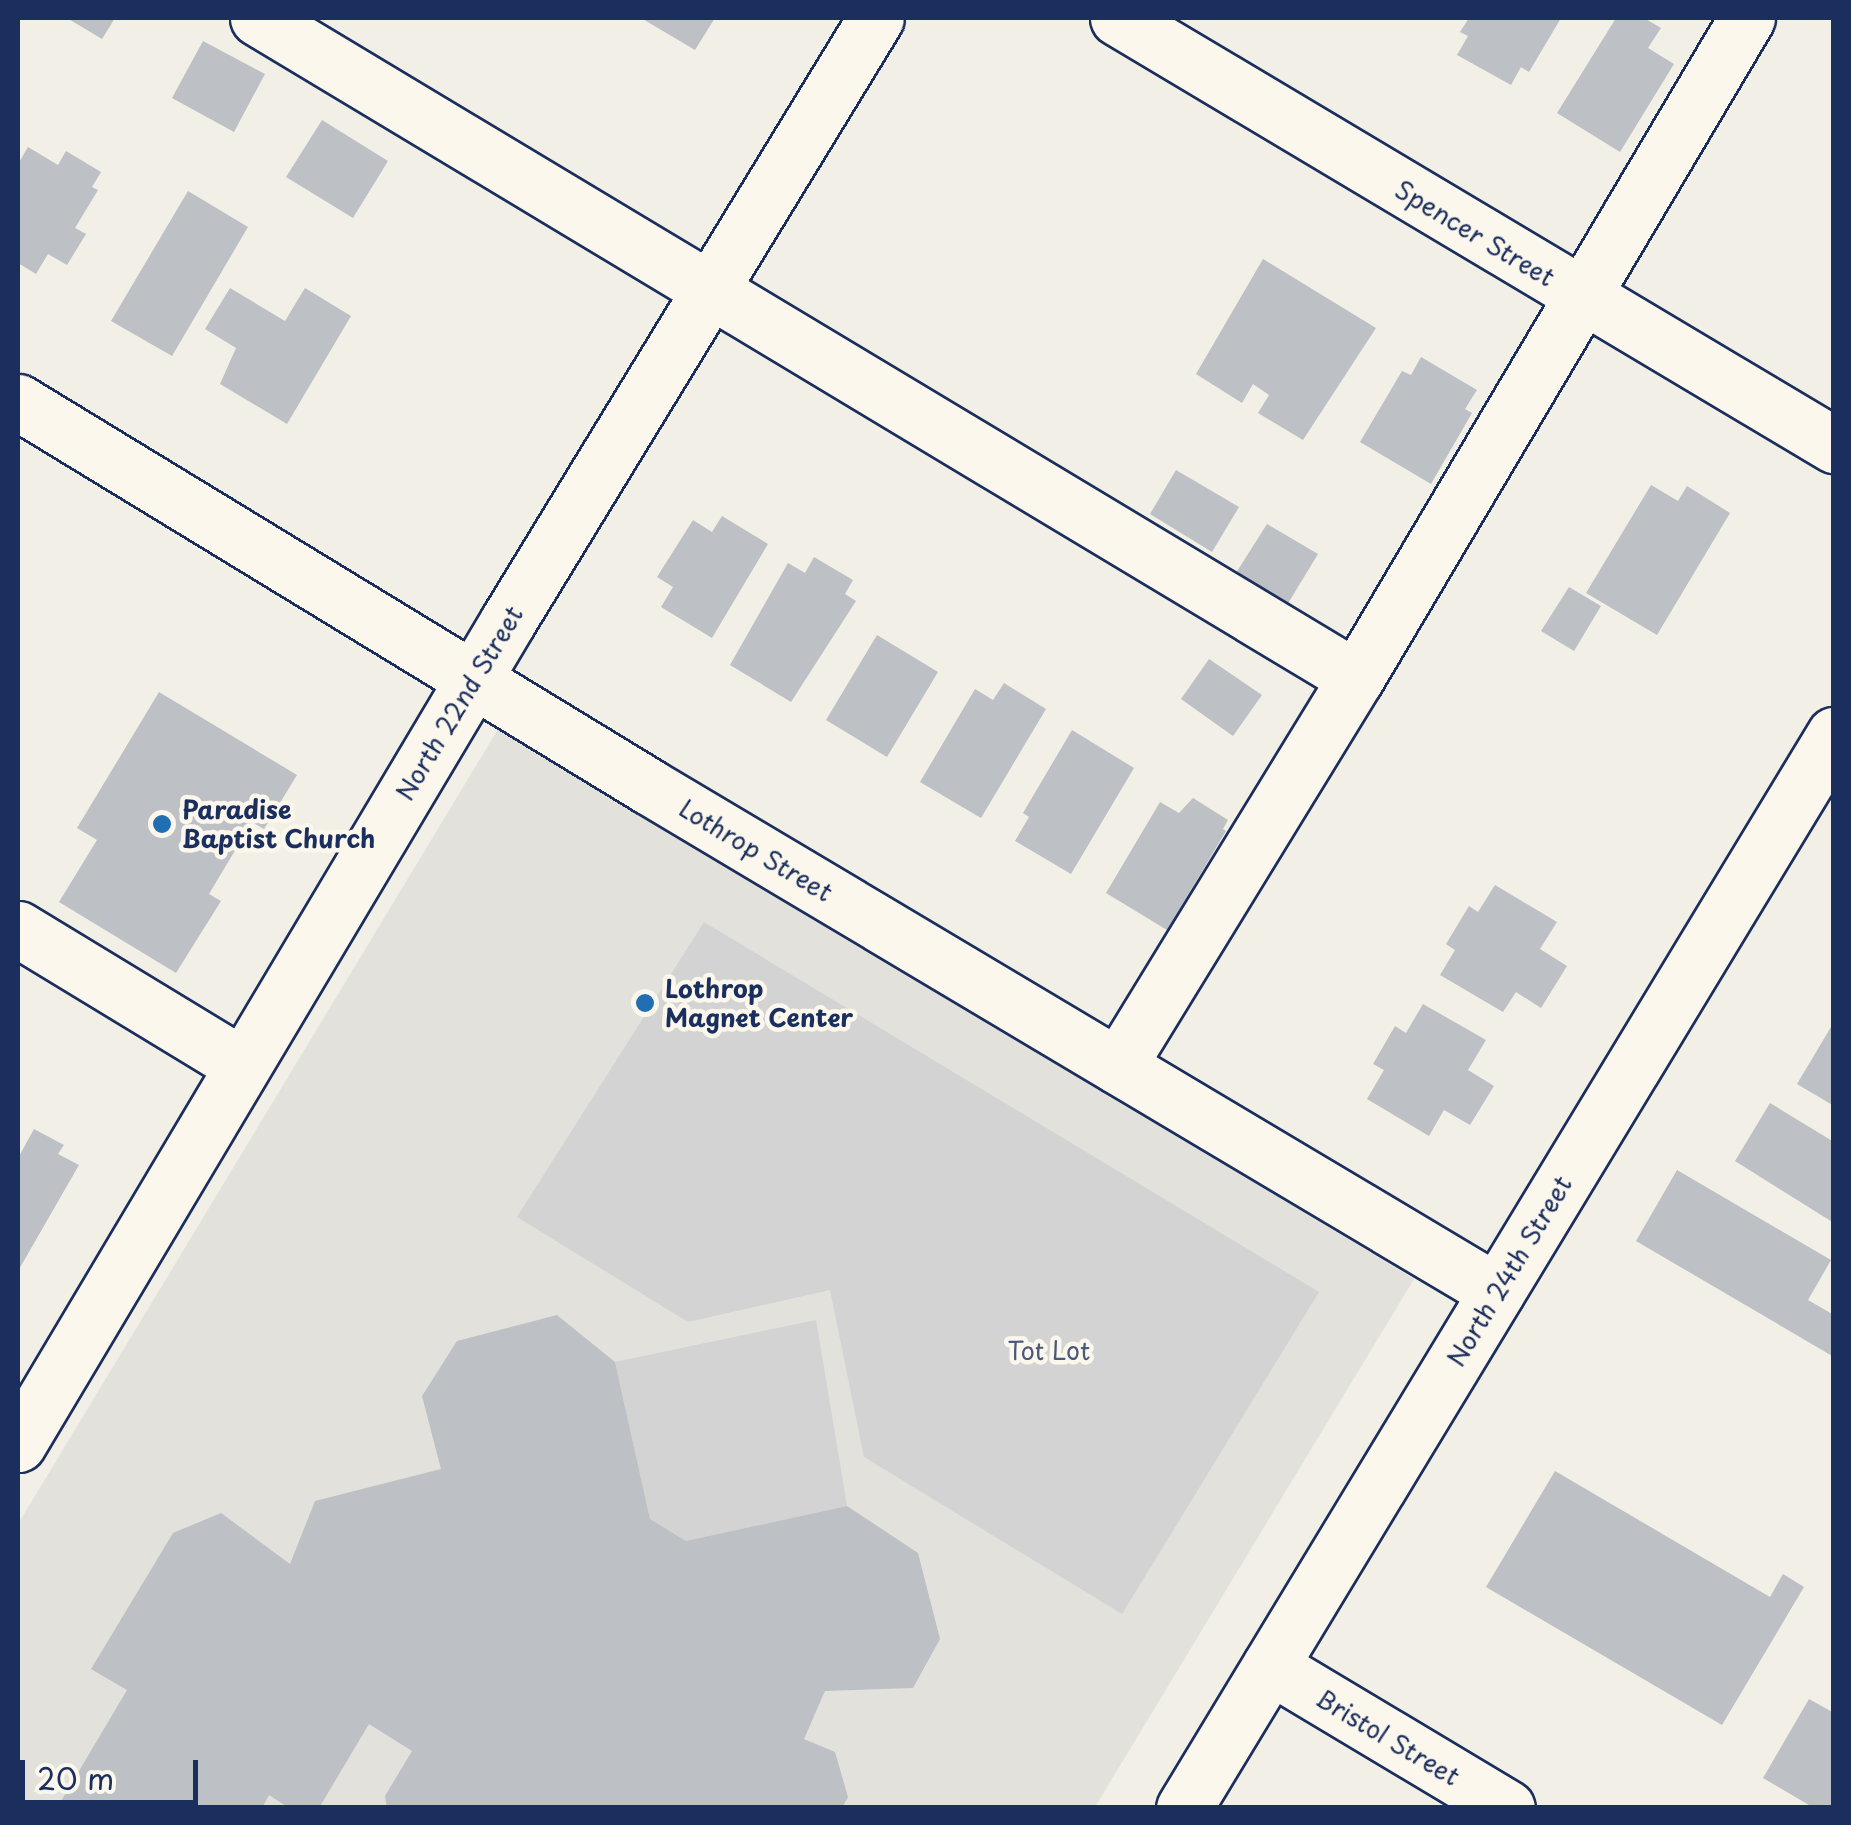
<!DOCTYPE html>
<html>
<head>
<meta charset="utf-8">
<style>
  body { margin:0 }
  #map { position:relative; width:1851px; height:1825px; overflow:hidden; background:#f2efe6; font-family:"Playpen Sans",sans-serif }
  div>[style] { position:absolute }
  .built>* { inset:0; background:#e2e1dc }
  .green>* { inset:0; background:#d2d3d2 }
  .building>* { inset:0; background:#bdc0c4 }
  .roads { filter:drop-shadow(2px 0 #1b2f5e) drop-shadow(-2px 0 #1b2f5e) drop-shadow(0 2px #1b2f5e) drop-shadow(0 -2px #1b2f5e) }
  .minor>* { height:55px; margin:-27.5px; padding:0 27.5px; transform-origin:27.5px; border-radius:27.5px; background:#fbf7ec }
  .major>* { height:55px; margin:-27.5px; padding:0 27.5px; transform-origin:27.5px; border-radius:27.5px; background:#fbf7ec }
  .dots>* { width:28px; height:28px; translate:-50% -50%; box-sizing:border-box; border:5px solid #fbf7ec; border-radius:50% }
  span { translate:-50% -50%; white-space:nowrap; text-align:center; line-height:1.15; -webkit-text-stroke:9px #fbf7ec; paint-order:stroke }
  .street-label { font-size:25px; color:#1b2f5e }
  .poi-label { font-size:25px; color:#1b2f5e; font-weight:700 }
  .left { translate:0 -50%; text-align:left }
  .park-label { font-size:25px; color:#49587b }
  .frame { position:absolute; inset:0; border:20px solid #1b2f5e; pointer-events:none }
  .scale { position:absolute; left:20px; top:1760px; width:178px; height:45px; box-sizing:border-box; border:5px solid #1b2f5e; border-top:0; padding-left:12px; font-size:30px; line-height:35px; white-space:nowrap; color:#1b2f5e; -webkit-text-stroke:8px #fbf7ec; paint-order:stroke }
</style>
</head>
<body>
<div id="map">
  <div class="built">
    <i style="clip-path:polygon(500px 726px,1414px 1279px,1095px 1807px,18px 1807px,18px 1524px)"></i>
  </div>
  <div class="green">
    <i style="clip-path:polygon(704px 922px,1319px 1292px,1122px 1614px,864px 1457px,830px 1290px,688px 1322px,517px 1217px)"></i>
    <i style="clip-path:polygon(816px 1320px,847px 1506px,686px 1541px,650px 1519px,615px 1362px)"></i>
  </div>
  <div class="building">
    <i style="clip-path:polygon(67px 18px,115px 18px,102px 39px)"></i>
    <i style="clip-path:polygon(641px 18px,715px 18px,695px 50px)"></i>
    <i style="clip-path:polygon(1469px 18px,1561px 18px,1529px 72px,1521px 67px,1511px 85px,1457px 55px,1468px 36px,1460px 32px)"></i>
    <i style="clip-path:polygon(1616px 18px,1644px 18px,1661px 28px,1648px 48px,1674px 64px,1620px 152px,1557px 113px)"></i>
    <i style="clip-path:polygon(203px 41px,265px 74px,234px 132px,172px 98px)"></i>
    <i style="clip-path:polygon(322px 120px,388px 161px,353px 218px,286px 177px)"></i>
    <i style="clip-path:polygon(28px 147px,58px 165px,66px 151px,101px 172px,92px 187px,98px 190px,75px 228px,86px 234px,67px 265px,48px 254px,36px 274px,18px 263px,18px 164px)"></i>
    <i style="clip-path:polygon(188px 191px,248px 227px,172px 356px,111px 321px)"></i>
    <i style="clip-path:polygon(1263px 259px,1376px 328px,1303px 440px,1258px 413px,1269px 395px,1253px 384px,1242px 403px,1196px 374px)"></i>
    <i style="clip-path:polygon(230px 288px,285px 321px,305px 288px,351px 316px,287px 424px,220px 384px,236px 348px,205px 329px)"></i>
    <i style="clip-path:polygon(1421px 357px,1477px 390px,1465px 409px,1472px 413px,1431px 484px,1360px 442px,1402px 371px,1411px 375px)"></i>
    <i style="clip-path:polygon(1176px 470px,1239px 507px,1212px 552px,1150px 514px)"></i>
    <i style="clip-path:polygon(1651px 485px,1678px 501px,1687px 486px,1730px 513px,1657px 635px,1586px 593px)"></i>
    <i style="clip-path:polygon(722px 516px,768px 544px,712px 638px,661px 607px,673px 587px,657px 577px,693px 520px,712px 532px)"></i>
    <i style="clip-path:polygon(1267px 524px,1318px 554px,1287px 605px,1236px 573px)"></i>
    <i style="clip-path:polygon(814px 557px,853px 580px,845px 594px,856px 601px,791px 702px,730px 665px,788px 563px,805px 573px)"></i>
    <i style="clip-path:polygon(1569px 587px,1601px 606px,1574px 651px,1541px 631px)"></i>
    <i style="clip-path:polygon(877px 635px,938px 672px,887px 757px,826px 720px)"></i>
    <i style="clip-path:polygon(1209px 659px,1262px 695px,1233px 736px,1181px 699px)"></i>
    <i style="clip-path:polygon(1004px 683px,1046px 709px,981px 818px,920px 782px,975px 689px,993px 700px)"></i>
    <i style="clip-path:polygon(159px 692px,297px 775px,264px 829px,252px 822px,209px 894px,221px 901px,176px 973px,59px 902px,97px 840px,77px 828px)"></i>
    <i style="clip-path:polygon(1072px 730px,1134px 768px,1071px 874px,1015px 841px,1029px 817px,1023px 813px)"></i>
    <i style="clip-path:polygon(1193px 798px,1228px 820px,1223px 829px,1226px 831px,1167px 930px,1106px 893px,1160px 802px,1179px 813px)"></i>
    <i style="clip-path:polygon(1495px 885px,1557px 922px,1540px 949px,1567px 966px,1541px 1008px,1516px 992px,1503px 1012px,1440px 975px,1455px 950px,1446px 944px,1469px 906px,1478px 912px)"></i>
    <i style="clip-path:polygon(1423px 1004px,1486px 1040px,1468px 1070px,1494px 1086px,1470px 1125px,1444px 1110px,1429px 1136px,1367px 1099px,1384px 1070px,1373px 1064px,1395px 1026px,1406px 1033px)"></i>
    <i style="clip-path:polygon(1834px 1022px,1834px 1106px,1797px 1084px)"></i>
    <i style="clip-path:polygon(1770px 1103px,1834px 1142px,1834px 1223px,1735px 1161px)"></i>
    <i style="clip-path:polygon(34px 1129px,64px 1145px,58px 1154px,79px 1165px,18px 1271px,18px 1158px)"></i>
    <i style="clip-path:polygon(1677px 1170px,1831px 1260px,1808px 1300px,1834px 1315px,1834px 1357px,1636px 1241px)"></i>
    <i style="clip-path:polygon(557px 1315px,615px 1362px,650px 1519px,686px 1541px,847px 1506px,918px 1553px,940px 1639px,913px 1688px,825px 1691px,804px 1739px,835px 1752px,848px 1797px,842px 1808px,387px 1808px,385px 1796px,412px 1751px,369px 1724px,319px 1808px,289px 1808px,269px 1795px,262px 1808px,57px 1808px,127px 1690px,91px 1669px,173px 1533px,221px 1513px,290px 1564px,315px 1501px,441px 1469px,422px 1396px,457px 1341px)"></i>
    <i style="clip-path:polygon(1555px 1471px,1770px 1597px,1783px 1574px,1804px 1587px,1722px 1725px,1486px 1587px)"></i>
    <i style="clip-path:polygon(1809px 1699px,1834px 1713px,1834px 1808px,1814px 1808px,1763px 1778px)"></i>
  </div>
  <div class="roads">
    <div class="minor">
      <i style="left:258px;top:18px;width:1281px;rotate:31.01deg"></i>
      <i style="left:1118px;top:18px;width:834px;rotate:30.81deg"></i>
      <i style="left:18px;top:402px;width:738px;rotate:31.36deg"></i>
      <i style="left:648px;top:786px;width:988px;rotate:30.79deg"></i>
      <i style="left:18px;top:929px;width:262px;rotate:31.3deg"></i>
      <i style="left:1118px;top:1066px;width:455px;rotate:-58.5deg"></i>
      <i style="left:1356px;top:678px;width:767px;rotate:-59.36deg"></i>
      <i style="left:18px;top:1444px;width:958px;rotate:-59.23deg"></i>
      <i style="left:508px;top:621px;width:706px;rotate:-58.61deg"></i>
      <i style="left:1270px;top:1666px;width:276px;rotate:30.9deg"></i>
    </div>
    <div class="major">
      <i style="left:1184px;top:1808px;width:1255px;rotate:-58.79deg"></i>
    </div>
  </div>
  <div class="dots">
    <i style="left:162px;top:824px;background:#1f6fb2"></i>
    <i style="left:645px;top:1003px;background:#1f6fb2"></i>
  </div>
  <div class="street-label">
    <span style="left:1475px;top:233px;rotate:31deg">Spencer Street</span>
    <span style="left:459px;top:703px;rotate:-59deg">North 22nd Street</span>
    <span style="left:756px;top:850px;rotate:31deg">Lothrop Street</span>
    <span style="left:1509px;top:1271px;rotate:-59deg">North 24th Street</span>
    <span style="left:1388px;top:1737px;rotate:31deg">Bristol Street</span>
  </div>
  <div class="poi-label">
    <span class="left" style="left:182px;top:824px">Paradise<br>Baptist Church</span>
    <span class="left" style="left:665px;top:1003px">Lothrop<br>Magnet Center</span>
  </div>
  <div class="park-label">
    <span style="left:1049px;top:1350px">Tot Lot</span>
  </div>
  <div class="frame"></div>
  <div class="scale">20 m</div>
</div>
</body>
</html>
